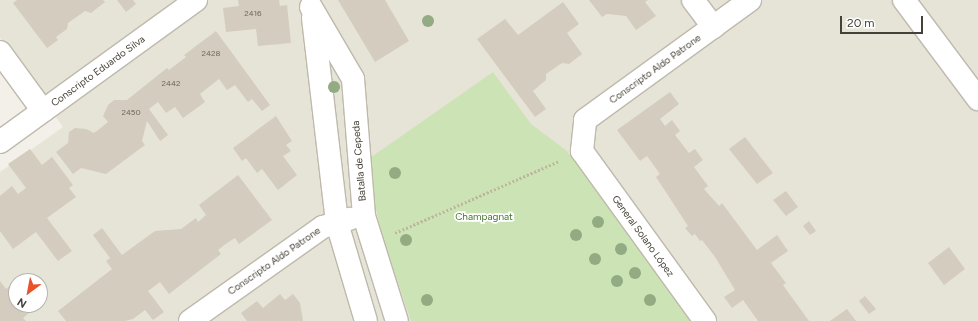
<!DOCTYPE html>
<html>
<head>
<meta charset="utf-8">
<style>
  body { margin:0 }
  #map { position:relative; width:978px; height:321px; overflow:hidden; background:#f3f0e9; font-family:Figtree,sans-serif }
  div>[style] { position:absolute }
  .residential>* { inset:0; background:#e6e3d7 }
  .green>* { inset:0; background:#cce4b5 }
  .building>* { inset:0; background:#d4cdbf }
  .path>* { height:2.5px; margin-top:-1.25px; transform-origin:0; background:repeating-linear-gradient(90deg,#beb59e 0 2px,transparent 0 4px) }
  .roads { filter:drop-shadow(1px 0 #beb9ac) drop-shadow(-1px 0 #beb9ac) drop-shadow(0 1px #beb9ac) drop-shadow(0 -1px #beb9ac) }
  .street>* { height:22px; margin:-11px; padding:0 11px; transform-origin:11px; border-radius:11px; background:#fff }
  .trees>* { width:12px; height:12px; margin:-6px; border-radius:50%; background:#93ab83 }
  span { translate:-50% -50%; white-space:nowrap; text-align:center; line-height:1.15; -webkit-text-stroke:3.5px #fff; paint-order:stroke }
  .number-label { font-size:8px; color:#6a645a }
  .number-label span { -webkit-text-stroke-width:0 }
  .street-label { font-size:10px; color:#464138 }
  .park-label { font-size:10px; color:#45732f }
  .north { position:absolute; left:8px; top:273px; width:40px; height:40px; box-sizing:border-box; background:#fff; border:1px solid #b5b3af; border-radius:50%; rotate:212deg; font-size:11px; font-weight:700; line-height:16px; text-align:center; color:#464138 }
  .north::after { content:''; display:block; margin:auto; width:14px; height:18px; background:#e9522a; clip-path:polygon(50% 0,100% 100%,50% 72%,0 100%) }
  .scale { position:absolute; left:840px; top:16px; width:83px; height:18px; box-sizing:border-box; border:2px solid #464138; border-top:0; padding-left:5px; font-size:12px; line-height:14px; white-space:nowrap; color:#464138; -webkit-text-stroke:3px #fff; paint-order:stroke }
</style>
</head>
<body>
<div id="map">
  <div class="residential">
    <i style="clip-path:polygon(evenodd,0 0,978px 0,978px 321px,0 321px,0 172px,63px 127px,0 38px,0 0,16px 281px,40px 281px,40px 305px,16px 305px,16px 281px)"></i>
  </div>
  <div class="green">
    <i style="clip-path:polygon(493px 72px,531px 124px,567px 151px,691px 321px,411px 321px,382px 235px,372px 191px,370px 158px)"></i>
  </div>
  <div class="building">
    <i style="clip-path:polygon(17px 0,103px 0,105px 2px,91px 13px,85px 11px,68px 23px,67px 29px,56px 37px,58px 40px,47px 48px,13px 3px)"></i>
    <i style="clip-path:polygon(117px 0,133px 0,136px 4px,126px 12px)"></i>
    <i style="clip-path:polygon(238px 0,279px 0,280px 6px,287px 5px,291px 43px,258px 46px,256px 29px,226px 32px,223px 8px,239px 6px)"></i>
    <i style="clip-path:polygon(338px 0,385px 0,409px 41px,375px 62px)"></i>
    <i style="clip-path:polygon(589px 0,648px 0,645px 2px,656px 16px,636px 30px,626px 16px,607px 14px,602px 17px)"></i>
    <i style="clip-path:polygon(563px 2px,579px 24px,567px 33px,582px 54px,569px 64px,562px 63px,546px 74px,546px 80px,533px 91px,546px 109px,535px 117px,477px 39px,505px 19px,518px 35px)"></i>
    <i style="clip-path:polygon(216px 31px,270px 105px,262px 111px,252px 99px,248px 102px,235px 85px,227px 90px,219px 79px,200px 94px,205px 102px,183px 118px,175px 107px,166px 113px,158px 102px,149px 109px,168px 135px,160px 141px,147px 121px,142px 141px,145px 145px,106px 174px,81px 168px,73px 174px,56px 152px,68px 143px,69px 132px,75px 128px,86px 129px,94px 133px,102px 127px,108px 122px,103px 116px,108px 105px,114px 100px,127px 100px,167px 68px,169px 70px,186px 57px,184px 55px)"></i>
    <i style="clip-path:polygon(670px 92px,679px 104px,660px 119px,665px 126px,672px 120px,680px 131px,675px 135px,689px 153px,695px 149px,703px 160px,694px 167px,708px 186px,704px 189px,719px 206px,722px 203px,757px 250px,777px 235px,788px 251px,771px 263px,786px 283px,783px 285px,809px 321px,758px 321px,743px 300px,732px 308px,724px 297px,735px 290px,715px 257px,702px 240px,700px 241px,695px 234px,692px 236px,685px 228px,688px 226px,656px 177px,660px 174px,647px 156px,640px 161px,617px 130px)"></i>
    <i style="clip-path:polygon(276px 116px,292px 141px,286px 145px,291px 151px,283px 156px,297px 175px,278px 190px,262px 169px,257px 173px,246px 158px,242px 161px,233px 148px)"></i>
    <i style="clip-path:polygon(745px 137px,773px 173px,757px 184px,729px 149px)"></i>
    <i style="clip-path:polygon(30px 149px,42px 165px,52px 157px,73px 185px,69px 188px,76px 197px,47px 218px,72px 251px,58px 261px,36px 232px,13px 249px,0 231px,0 196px,12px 186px,18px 194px,26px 188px,8px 164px)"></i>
    <i style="clip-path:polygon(238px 175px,272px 220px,239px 244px,235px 238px,227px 243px,218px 250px,221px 254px,169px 294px,160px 282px,148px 291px,164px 312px,153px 320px,145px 310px,133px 319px,125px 321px,66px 321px,58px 311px,112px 269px,106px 261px,110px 258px,93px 235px,102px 228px,122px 255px,155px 231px,181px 229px,196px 218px,198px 222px,206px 215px,199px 205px)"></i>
    <i style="clip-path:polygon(786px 191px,798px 207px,786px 216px,773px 200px)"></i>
    <i style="clip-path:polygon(809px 221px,816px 231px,810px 235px,803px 226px)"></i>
    <i style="clip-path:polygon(949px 247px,965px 269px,944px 285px,928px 263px)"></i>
    <i style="clip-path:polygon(0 281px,6px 289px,14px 283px,16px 286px,14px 293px,16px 305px,23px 305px,29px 313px,23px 318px,26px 321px,0 321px)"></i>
    <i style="clip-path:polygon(280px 294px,285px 300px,293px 294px,300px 303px,303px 321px,247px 321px,241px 313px,257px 301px,263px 308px)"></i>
    <i style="clip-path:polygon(865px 296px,876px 309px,869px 314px,859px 301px)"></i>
    <i style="clip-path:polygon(847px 309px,856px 321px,830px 321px)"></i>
  </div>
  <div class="path">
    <i style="left:395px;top:233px;width:179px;rotate:-23.7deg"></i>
  </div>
  <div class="roads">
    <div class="street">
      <i style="left:693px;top:0;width:34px;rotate:53deg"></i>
      <i style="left:904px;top:0;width:124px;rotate:53.2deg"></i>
      <i style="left:311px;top:7px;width:83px;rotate:59.7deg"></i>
      <i style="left:353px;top:79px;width:137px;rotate:85.4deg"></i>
      <i style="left:364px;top:216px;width:110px;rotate:72.6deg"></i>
      <i style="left:313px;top:18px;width:206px;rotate:83.3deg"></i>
      <i style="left:337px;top:223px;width:102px;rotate:73.5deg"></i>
      <i style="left:0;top:52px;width:73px;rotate:53.9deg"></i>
      <i style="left:0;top:142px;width:242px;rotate:-35.9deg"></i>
      <i style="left:190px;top:321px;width:163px;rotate:-35.3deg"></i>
      <i style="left:323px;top:227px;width:28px;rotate:-17deg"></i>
      <i style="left:705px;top:321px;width:210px;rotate:-125.9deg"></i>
      <i style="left:582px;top:151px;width:31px;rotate:-84deg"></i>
      <i style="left:585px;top:120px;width:204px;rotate:-36deg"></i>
    </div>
  </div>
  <div class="trees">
    <i style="left:428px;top:21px"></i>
    <i style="left:334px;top:87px"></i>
    <i style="left:395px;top:173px"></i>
    <i style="left:598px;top:222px"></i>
    <i style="left:576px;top:235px"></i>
    <i style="left:406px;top:240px"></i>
    <i style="left:621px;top:249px"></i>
    <i style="left:595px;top:259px"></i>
    <i style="left:635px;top:273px"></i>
    <i style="left:617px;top:281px"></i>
    <i style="left:427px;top:300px"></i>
    <i style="left:650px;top:300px"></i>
  </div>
  <div class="number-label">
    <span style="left:253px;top:14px">2416</span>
    <span style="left:211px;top:54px">2428</span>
    <span style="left:171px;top:84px">2442</span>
    <span style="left:131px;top:113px">2450</span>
  </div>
  <div class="street-label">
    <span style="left:655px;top:69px;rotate:-36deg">Conscripto Aldo Patrone</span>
    <span style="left:98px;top:71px;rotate:-36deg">Conscripto Eduardo Silva</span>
    <span style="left:359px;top:161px;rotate:-95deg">Batalla de Cepeda</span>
    <span style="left:643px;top:236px;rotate:54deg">General Solano López</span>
    <span style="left:274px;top:261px;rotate:-35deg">Conscripto Aldo Patrone</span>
  </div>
  <div class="park-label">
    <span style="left:484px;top:217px">Champagnat</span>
  </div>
  <div class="north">N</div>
  <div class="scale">20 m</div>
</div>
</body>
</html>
